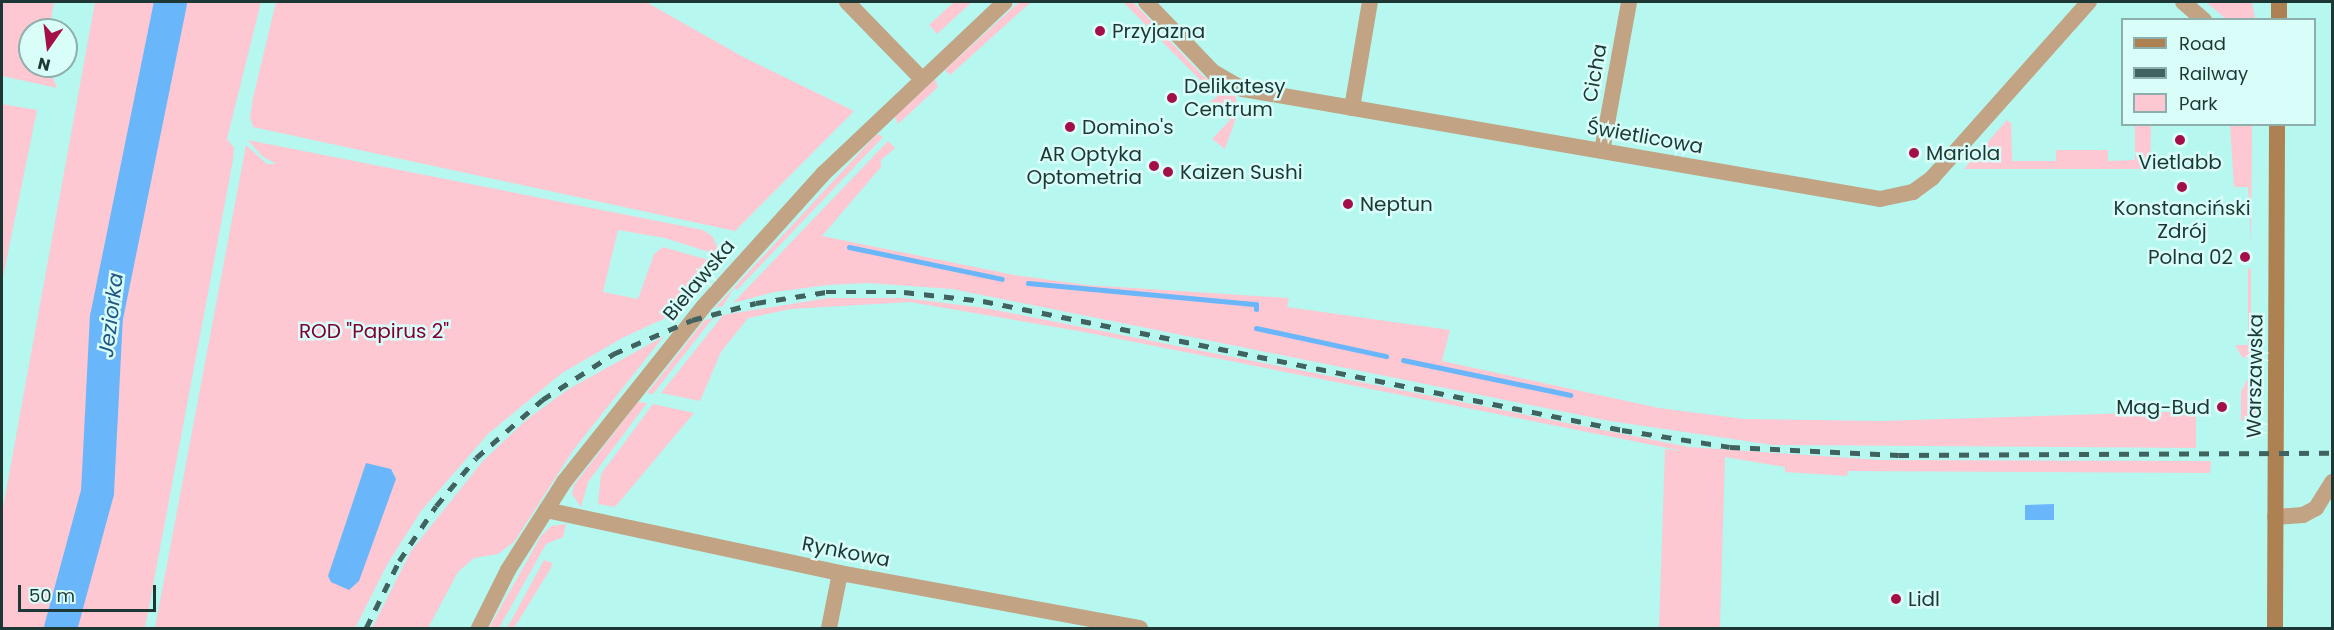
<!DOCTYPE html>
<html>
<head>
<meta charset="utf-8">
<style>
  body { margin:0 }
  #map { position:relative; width:2334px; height:630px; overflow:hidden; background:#b6f7f0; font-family:Poppins,sans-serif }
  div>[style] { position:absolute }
  .green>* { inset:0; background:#fdc8d1 }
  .water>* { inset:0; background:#6ab6fa }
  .stream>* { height:5px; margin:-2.5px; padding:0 2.5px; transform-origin:2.5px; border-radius:2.5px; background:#6ab6fa }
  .river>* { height:33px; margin:-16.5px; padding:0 16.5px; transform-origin:16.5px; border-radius:16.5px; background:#6ab6fa }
  .minor>* { height:16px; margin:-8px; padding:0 8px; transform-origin:8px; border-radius:8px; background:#c2a384 }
  .tertiary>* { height:16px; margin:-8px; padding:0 8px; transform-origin:8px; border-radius:8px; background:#c2a384 }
  .secondary>* { height:16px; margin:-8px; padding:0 8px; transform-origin:8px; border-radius:8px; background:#ad8151 }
  .rail>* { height:4.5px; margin-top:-2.25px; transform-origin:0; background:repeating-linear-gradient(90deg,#406360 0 10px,transparent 0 20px) }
  .dots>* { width:16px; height:16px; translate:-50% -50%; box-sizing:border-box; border:3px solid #d9fefa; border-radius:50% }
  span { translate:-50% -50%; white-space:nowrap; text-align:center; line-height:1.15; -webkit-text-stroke:5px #d9fefa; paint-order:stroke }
  .poi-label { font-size:20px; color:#1d3735 }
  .left { translate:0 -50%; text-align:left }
  .right { translate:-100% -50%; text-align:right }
  .street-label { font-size:20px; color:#1d3735 }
  .park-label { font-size:20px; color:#800034 }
  .water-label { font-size:21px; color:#225784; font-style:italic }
  .frame { position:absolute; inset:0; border:3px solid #1d3735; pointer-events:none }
  .legend { position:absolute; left:2121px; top:18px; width:195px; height:108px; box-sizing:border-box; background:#d9fefa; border:2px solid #8eaeab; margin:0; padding:8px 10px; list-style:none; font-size:18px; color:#1d3735 }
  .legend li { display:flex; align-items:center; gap:12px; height:30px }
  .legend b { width:30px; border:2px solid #8eaeab }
  .north { position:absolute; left:18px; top:18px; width:60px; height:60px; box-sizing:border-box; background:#d9fefa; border:2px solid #8eaeab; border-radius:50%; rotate:194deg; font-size:16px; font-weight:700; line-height:24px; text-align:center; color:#1d3735 }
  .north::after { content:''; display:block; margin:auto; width:21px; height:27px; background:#a50f48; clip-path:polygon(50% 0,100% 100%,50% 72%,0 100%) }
  .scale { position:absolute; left:18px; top:585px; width:138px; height:27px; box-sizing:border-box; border:3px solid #1d3735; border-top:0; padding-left:8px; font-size:18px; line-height:21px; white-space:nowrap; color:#1d3735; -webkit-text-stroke:4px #d9fefa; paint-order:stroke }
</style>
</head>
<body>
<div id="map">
  <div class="green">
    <i style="clip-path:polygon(2px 2px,54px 2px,49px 30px,30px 30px,30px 66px,48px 66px,57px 88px,2px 76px)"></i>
    <i style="clip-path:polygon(95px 2px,261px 2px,227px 139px,234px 148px,233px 160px,145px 628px,2px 628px,2px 513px)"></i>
    <i style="clip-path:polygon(276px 2px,646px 2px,745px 58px,854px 111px,735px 231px,253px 127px,250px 118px,253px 98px)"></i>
    <i style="clip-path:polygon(954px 2px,972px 2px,937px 34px,929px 25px)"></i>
    <i style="clip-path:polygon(1019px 2px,1031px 2px,950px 75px,945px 70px)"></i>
    <i style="clip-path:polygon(1123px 2px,1133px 2px,1203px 76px,1236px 97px,1237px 115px,1225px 149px,1212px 139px,1230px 120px,1210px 101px,1217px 97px)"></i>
    <i style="clip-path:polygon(2206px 2px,2252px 2px,2255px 19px,2226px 19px)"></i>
    <i style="clip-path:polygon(935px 79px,938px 87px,898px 124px,895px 117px)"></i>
    <i style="clip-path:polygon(2px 104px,37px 110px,2px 282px)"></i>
    <i style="clip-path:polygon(2007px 120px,2011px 123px,2012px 161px,2056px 161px,2056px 150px,2108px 150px,2108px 161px,2135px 160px,2135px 125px,2151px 125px,2150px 169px,1964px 169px)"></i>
    <i style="clip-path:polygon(2230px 125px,2252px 125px,2251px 244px,2248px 187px,2234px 187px)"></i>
    <i style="clip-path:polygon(877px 134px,883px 137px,737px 290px,734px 288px,723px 306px,715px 308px)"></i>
    <i style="clip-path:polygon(248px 140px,703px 230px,713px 237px,718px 249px,715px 254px,665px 238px,618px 230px,603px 292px,638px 299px,654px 254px,663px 247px,712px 261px,670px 316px,624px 337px,562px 373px,488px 434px,421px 511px,388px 563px,355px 628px,155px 628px,246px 145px,267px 164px,276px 164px,262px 156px)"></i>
    <i style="clip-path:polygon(888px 141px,895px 148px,881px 160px,881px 167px,822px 236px,1014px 275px,1087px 285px,1289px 298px,1287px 307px,1450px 330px,1442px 361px,1659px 408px,1744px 419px,1880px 421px,2196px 411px,2196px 448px,1773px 445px,1610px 421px,952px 289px,868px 283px,828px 285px,774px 292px,733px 303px)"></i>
    <i style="clip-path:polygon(2251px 268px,2251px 310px,2255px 360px,2242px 357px,2235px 345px,2248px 345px,2248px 269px)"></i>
    <i style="clip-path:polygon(828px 298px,904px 298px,985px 308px,1689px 447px,1880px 460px,2211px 461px,2210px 473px,1848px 471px,1847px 476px,1785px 472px,1785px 467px,1725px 457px,1720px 628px,1659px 628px,1665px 449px,1683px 451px,1084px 332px,910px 302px,791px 309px,748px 318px,721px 352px,700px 401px,661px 393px,723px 315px)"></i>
    <i style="clip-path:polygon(713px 318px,653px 394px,647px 393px,705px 320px)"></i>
    <i style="clip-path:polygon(664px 336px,574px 449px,514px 542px,498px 554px,474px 558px,458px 572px,428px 628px,372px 628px,411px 551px,482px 462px,526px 420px,567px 390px)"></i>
    <i style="clip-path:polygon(2247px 380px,2256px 383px,2256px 416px,2241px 421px,2241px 392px)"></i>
    <i style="clip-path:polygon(638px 402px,647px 403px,588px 482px,581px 507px,572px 494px,574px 485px)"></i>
    <i style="clip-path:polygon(653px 404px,694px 413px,615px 507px,598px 504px,601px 474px)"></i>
    <i style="clip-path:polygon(566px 524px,563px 537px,546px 544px,499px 628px,489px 628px,541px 536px,551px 526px)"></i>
    <i style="clip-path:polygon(544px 560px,552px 563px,551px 568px,514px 628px,507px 628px)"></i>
  </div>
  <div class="water">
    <i style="clip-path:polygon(366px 463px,391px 469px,396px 479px,359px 581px,349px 590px,331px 582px,328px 576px)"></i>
    <i style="clip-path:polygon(2054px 504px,2054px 520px,2025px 520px,2025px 505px)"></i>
  </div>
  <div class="stream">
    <i style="left:849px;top:247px;width:156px;rotate:11.8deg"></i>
    <i style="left:1028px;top:283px;width:229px;rotate:5.3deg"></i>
    <i style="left:1256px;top:304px;width:5px;rotate:90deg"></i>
    <i style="left:1256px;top:328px;width:133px;rotate:12.2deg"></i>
    <i style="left:1403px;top:360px;width:171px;rotate:11.8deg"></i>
  </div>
  <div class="river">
    <i style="left:60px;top:628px;width:141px;rotate:-74.8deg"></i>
    <i style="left:97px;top:492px;width:175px;rotate:-87.1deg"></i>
    <i style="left:106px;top:317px;width:321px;rotate:-78.5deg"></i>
  </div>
  <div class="minor">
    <i style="left:847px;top:2px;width:106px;rotate:45.8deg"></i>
    <i style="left:1146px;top:2px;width:97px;rotate:46.3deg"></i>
    <i style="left:1213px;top:72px;width:34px;rotate:30deg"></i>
    <i style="left:1243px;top:89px;width:646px;rotate:9.8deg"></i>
    <i style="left:1880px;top:199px;width:34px;rotate:-12deg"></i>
    <i style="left:1913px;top:192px;width:24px;rotate:-36deg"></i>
    <i style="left:1932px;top:178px;width:236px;rotate:-48.3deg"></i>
    <i style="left:2183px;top:2px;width:28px;rotate:41deg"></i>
    <i style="left:1352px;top:108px;width:108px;rotate:-80.4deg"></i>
    <i style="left:1602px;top:151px;width:151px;rotate:-79.7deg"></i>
    <i style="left:546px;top:510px;width:301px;rotate:12.1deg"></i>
    <i style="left:840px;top:573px;width:305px;rotate:10.4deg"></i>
    <i style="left:2275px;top:517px;width:28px;rotate:-4deg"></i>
    <i style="left:2303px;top:515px;width:15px;rotate:-28deg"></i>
    <i style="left:2316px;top:508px;width:31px;rotate:-58deg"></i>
    <i style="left:829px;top:628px;width:56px;rotate:-78.7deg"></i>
  </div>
  <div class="tertiary">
    <i style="left:479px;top:628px;width:65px;rotate:-63.4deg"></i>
    <i style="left:508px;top:570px;width:104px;rotate:-57.5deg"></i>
    <i style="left:564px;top:482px;width:223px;rotate:-51.5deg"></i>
    <i style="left:703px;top:307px;width:179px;rotate:-47.9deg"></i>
    <i style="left:823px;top:174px;width:250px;rotate:-43.4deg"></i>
  </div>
  <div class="secondary">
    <i style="left:2279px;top:20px;width:18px;rotate:-90deg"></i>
    <i style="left:2275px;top:628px;width:504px;rotate:-89.77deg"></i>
  </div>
  <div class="rail">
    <i style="left:366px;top:628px;width:75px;rotate:-63.8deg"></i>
    <i style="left:399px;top:561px;width:66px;rotate:-56.1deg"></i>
    <i style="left:436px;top:506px;width:62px;rotate:-50.2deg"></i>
    <i style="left:476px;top:458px;width:88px;rotate:-41.3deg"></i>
    <i style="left:542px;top:400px;width:85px;rotate:-32.9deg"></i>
    <i style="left:613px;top:354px;width:86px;rotate:-23.3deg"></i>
    <i style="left:692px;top:320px;width:66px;rotate:-14.9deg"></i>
    <i style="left:756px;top:303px;width:71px;rotate:-8.9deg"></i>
    <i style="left:826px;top:292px;width:78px"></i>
    <i style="left:904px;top:292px;width:80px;rotate:6.5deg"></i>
    <i style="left:983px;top:301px;width:652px;rotate:11.41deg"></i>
    <i style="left:1622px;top:430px;width:109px;rotate:8.9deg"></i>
    <i style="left:1730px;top:447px;width:169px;rotate:2.7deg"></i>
    <i style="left:1899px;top:455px;width:433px;rotate:-0.3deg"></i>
  </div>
  <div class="dots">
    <i style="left:1100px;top:31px;background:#a50f48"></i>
    <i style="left:1172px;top:98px;background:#a50f48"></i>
    <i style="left:1070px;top:127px;background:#a50f48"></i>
    <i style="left:2180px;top:140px;background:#a50f48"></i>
    <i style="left:1914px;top:153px;background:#a50f48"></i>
    <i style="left:1154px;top:166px;background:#a50f48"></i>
    <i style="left:1168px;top:172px;background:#a50f48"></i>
    <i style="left:2182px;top:187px;background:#a50f48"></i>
    <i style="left:1348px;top:204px;background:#a50f48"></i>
    <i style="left:2245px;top:257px;background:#a50f48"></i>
    <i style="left:2222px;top:407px;background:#a50f48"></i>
    <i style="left:1896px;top:599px;background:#a50f48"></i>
  </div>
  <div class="poi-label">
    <span class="left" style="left:1112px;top:31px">Przyjazna</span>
    <span class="left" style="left:1184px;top:98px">Delikatesy<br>Centrum</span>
    <span class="left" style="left:1082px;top:127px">Domino's</span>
    <span class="left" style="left:1926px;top:153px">Mariola</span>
    <span class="right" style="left:1142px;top:166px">AR Optyka<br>Optometria</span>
    <span style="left:2180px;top:162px">Vietlabb</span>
    <span class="left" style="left:1180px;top:172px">Kaizen Sushi</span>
    <span class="left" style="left:1360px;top:204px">Neptun</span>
    <span style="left:2182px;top:220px">Konstanciński<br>Zdrój</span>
    <span class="right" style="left:2233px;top:257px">Polna 02</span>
    <span class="right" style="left:2210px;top:407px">Mag-Bud</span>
    <span class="left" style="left:1908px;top:599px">Lidl</span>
  </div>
  <div class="street-label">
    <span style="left:1595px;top:73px;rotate:-80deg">Cicha</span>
    <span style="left:1645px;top:137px;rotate:10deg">Świetlicowa</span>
    <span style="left:699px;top:280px;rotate:-50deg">Bielawska</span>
    <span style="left:2255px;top:376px;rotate:-89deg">Warszawska</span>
    <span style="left:846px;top:552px;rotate:11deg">Rynkowa</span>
  </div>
  <div class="park-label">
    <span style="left:374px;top:331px">ROD "Papirus 2"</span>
  </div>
  <div class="water-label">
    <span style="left:111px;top:315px;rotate:-83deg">Jeziorka</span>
  </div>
  <div class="frame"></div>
  <ul class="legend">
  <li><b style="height:8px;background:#ad8151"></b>Road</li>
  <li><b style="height:8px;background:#406360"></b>Railway</li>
  <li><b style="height:16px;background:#fdc8d1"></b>Park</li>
  </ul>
  <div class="north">N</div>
  <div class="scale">50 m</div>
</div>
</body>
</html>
